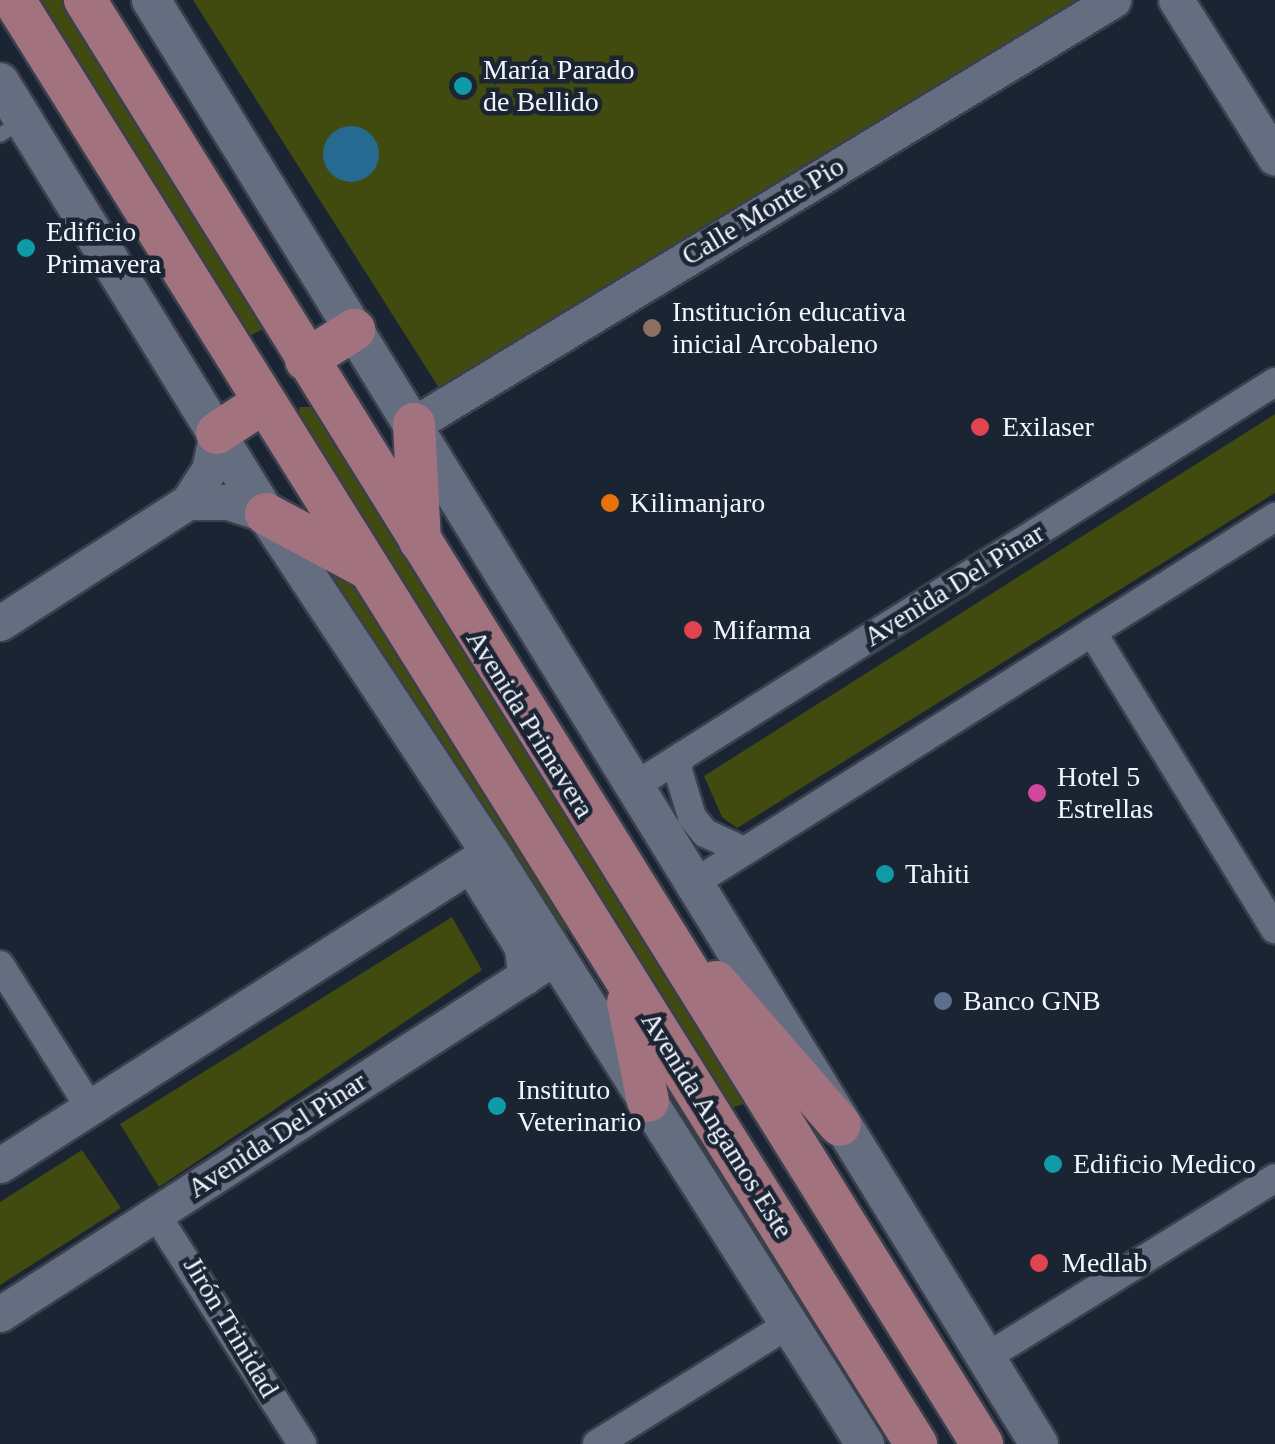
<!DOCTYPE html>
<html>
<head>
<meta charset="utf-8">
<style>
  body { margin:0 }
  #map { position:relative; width:1275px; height:1444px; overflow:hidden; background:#1b2433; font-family:Georgia,serif }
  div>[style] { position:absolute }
  .green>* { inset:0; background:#414a0f }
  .water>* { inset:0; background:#276a91 }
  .round { border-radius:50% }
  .roads { filter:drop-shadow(2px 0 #39404c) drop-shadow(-2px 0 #39404c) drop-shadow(0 2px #39404c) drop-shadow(0 -2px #39404c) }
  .service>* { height:14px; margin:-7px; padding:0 7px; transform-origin:7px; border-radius:7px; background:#646e80 }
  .minor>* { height:28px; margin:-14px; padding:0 14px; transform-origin:14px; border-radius:14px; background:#646e80 }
  .tertiary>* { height:35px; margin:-17.5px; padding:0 17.5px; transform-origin:17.5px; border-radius:17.5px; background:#646e80 }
  .secondary>* { height:38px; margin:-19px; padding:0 19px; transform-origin:19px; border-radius:19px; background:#646e80 }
  .primary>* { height:42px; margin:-21px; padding:0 21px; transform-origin:21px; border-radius:21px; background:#a3727f }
  .dots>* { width:28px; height:28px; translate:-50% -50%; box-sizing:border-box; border:5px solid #1b2433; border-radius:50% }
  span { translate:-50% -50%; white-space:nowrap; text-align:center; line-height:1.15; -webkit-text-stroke:9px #1b2433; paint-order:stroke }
  .poi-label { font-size:28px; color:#f0f5fe }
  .left { translate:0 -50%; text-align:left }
  .street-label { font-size:28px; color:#f0f5fe }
</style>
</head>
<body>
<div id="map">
  <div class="green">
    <i style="clip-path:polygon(32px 0,62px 0,265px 328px,246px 338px)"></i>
    <i style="clip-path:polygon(193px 0,1104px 0,439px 388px)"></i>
    <i style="clip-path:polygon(300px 407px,312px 407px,746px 1103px,729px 1109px,295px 422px)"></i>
    <i style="clip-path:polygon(1275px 414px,1275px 493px,737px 828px,722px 817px,704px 776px)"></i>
    <i style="clip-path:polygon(319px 557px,346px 569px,557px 903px,585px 987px)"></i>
    <i style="clip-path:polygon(452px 917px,482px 970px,159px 1187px,120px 1124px)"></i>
    <i style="clip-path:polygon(82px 1150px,121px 1208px,0 1285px,0 1202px)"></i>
  </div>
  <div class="water">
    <i class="round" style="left:323px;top:126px;width:56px;height:56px"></i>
  </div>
  <div class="roads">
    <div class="service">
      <i style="left:0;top:135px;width:27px;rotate:-33deg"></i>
    </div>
    <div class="minor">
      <i style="left:1092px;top:632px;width:349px;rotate:58.4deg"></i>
      <i style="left:682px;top:756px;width:12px;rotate:114deg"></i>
      <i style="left:677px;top:767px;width:52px;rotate:73.3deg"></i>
      <i style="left:692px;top:817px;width:21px;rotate:51deg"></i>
      <i style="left:705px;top:833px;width:43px;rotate:24.8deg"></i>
      <i style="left:633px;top:787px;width:759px;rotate:-32.25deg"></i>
      <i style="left:694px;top:883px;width:687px;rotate:-32.21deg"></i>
      <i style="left:0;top:965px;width:169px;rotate:57.8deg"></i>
      <i style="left:155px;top:1213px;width:274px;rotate:57.5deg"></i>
      <i style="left:985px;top:1358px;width:341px;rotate:-31.8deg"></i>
      <i style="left:597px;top:1444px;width:226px;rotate:-32deg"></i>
    </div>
    <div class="tertiary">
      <i style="left:1176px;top:0;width:186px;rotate:57.9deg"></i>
      <i style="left:414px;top:424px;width:818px;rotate:-31.24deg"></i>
      <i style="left:188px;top:502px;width:40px"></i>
      <i style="left:228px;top:502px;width:40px;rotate:18deg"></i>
      <i style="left:0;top:623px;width:224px;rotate:-32.8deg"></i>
      <i style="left:188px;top:502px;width:38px;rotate:-57deg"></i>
      <i style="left:209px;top:470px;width:38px;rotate:-78deg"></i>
      <i style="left:472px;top:867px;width:94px;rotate:58deg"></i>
      <i style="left:522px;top:947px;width:30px;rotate:84deg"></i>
      <i style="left:0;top:1165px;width:581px;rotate:-32.57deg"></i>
      <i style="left:0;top:1314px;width:660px;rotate:-32.75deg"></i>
    </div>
    <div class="secondary">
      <i style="left:151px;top:0;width:1695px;rotate:58.41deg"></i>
      <i style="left:0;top:82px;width:507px;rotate:58.38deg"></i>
      <i style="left:266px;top:514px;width:405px;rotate:56.5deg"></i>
      <i style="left:490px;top:852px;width:701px;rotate:57.65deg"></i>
    </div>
    <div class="primary">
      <i style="left:14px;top:0;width:1703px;rotate:58.01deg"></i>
      <i style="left:85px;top:0;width:1700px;rotate:58.15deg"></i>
      <i style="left:306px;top:360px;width:57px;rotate:-32deg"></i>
      <i style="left:414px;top:424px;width:117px;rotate:87.1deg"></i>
      <i style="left:217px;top:433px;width:56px;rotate:-33.4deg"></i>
      <i style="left:266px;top:514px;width:115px;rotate:28.1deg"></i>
      <i style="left:716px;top:982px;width:189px;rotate:49.1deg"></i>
      <i style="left:628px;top:1002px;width:101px;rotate:78.6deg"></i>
    </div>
  </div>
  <div class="dots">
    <i style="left:463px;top:86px;background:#0f9aa8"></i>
    <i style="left:26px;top:248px;background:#0f9aa8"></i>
    <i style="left:652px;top:328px;background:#8d6e63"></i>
    <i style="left:980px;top:427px;background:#e0444e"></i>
    <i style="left:610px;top:503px;background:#e8710a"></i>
    <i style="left:693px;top:630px;background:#e0444e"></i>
    <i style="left:1037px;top:793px;background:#d1479c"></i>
    <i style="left:885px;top:874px;background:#0f9aa8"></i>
    <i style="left:943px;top:1001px;background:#5c6f8a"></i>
    <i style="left:497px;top:1106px;background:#0f9aa8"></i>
    <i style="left:1053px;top:1164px;background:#0f9aa8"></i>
    <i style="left:1039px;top:1263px;background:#e0444e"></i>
  </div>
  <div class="poi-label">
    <span class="left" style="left:483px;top:86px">María Parado<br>de Bellido</span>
    <span class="left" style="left:46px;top:248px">Edificio<br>Primavera</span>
    <span class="left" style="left:672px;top:328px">Institución educativa<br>inicial Arcobaleno</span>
    <span class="left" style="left:1002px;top:427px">Exilaser</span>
    <span class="left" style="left:630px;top:503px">Kilimanjaro</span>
    <span class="left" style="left:713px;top:630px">Mifarma</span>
    <span class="left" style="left:1057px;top:793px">Hotel 5<br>Estrellas</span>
    <span class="left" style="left:905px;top:874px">Tahiti</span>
    <span class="left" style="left:963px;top:1001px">Banco GNB</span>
    <span class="left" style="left:517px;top:1106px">Instituto<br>Veterinario</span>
    <span class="left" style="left:1073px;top:1164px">Edificio Medico</span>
    <span class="left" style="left:1062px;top:1263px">Medlab</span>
  </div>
  <div class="street-label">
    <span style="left:763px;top:211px;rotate:-31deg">Calle Monte Pio</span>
    <span style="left:954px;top:585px;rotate:-32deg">Avenida Del Pinar</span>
    <span style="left:530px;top:724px;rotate:58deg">Avenida Primavera</span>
    <span style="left:717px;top:1125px;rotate:58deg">Avenida Angamos Este</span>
    <span style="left:277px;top:1135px;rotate:-33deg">Avenida Del Pinar</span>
    <span style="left:231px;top:1327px;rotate:59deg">Jirón Trinidad</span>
  </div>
</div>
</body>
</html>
